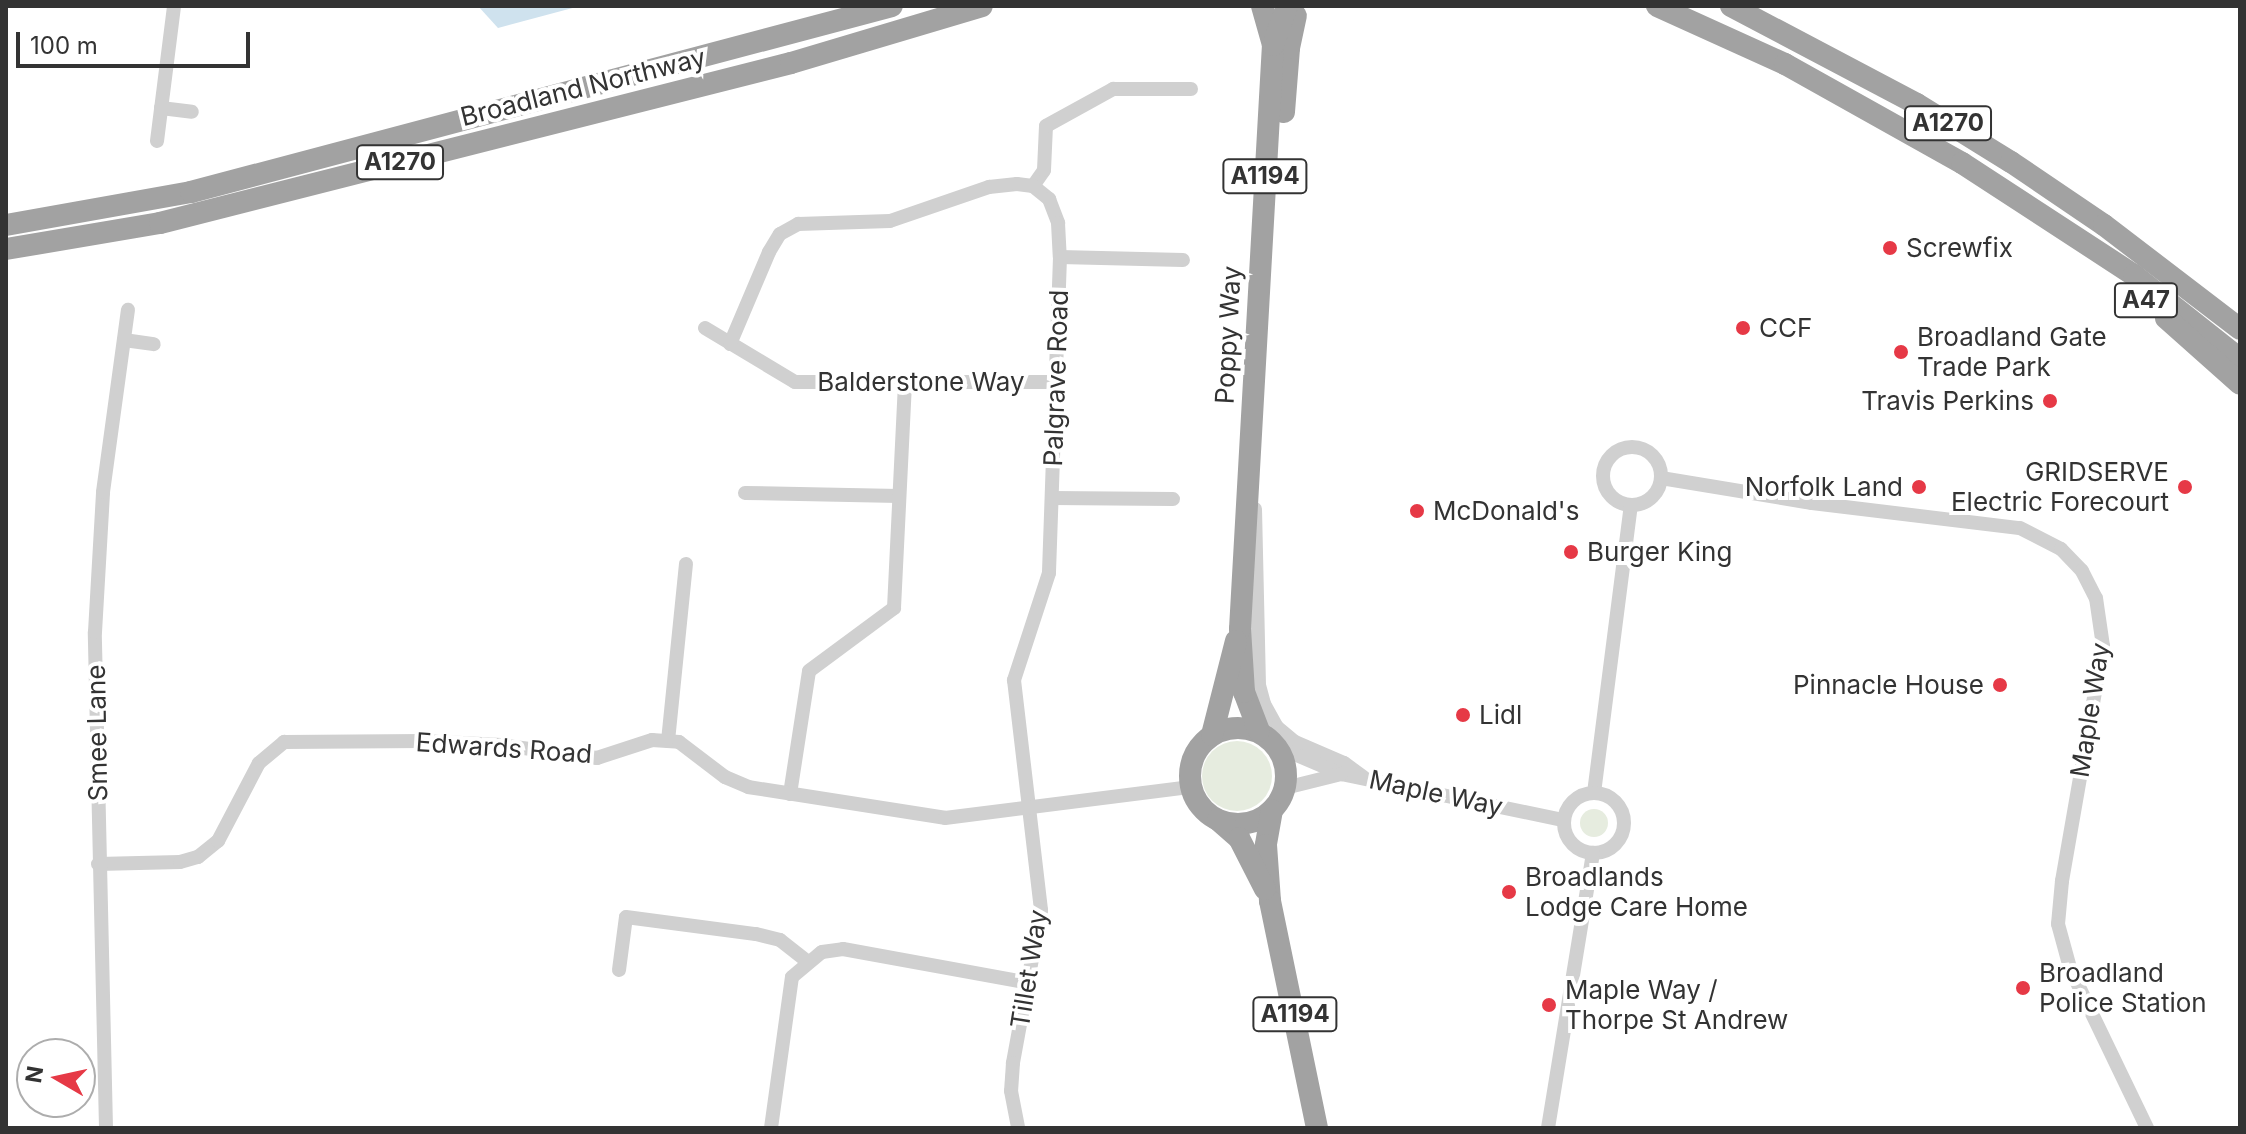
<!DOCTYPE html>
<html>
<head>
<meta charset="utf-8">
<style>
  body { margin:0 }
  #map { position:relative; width:2246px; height:1134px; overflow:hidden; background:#fff; font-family:Inter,sans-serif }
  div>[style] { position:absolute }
  .green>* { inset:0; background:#e6ecdf }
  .round { border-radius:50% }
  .water>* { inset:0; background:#cfe2ee }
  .minor>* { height:14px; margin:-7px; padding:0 7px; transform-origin:7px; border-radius:7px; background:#d0d0d0 }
  .minor>.ring { margin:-7px; padding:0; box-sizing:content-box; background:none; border:14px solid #d0d0d0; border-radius:50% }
  .trunk>* { height:22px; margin:-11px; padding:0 11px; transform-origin:11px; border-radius:11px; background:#a2a2a2 }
  .trunk>.ring { margin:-11px; padding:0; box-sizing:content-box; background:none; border:22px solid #a2a2a2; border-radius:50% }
  .dots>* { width:22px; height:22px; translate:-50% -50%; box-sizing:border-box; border:4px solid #fff; border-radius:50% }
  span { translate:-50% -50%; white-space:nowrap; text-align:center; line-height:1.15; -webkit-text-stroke:8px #fff; paint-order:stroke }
  .shield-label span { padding:2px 6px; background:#fff; border:2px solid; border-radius:6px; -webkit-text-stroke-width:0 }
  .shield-label { font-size:24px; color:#333; font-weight:700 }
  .street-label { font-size:26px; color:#333 }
  .poi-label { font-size:26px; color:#333 }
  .left { translate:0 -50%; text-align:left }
  .right { translate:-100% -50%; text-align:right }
  .frame { position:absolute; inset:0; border:8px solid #333; pointer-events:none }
  .north { position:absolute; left:16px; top:1038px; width:80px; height:80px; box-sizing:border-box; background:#fff; border:2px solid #adadad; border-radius:50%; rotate:279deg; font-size:22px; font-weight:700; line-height:32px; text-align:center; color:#333 }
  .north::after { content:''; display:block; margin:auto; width:28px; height:36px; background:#e63946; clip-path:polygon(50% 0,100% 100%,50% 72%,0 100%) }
  .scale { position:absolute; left:16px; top:32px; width:234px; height:36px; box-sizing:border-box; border:4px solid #333; border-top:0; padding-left:10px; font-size:24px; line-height:28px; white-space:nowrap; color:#333; -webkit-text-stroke:6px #fff; paint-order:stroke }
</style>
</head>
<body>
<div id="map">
  <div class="green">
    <i class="round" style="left:1202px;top:741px;width:70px;height:70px"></i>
    <i class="round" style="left:1580px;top:809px;width:28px;height:28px"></i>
  </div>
  <div class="water">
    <i style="clip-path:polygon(478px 6px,580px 6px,498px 28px)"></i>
  </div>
  <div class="minor">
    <i style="left:161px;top:108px;width:31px;rotate:7deg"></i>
    <i style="left:157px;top:141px;width:136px;rotate:-82.8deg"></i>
    <i style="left:1033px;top:186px;width:19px;rotate:-55deg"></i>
    <i style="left:1044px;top:170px;width:44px;rotate:-87.4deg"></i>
    <i style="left:1046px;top:126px;width:77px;rotate:-28.9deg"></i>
    <i style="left:1113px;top:89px;width:78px"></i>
    <i style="left:1060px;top:257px;width:123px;rotate:1.4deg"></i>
    <i style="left:705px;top:328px;width:105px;rotate:31deg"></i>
    <i style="left:795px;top:382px;width:261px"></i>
    <i style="left:124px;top:340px;width:30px;rotate:8deg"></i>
    <i style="left:730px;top:344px;width:100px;rotate:-67deg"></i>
    <i style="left:769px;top:252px;width:21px;rotate:-59deg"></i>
    <i style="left:780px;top:234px;width:21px;rotate:-29deg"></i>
    <i style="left:798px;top:224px;width:92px;rotate:-1.9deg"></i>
    <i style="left:890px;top:221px;width:105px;rotate:-19deg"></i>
    <i style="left:989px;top:187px;width:28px;rotate:-6deg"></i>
    <i style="left:1017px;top:184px;width:16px;rotate:7deg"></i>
    <i style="left:1033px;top:186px;width:21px;rotate:39deg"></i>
    <i style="left:1049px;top:199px;width:26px;rotate:69deg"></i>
    <i style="left:1058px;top:223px;width:34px;rotate:87deg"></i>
    <i style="left:1060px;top:257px;width:316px;rotate:92deg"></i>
    <i style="left:1049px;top:573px;width:113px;rotate:108.1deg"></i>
    <i style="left:1014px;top:680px;width:232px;rotate:83.3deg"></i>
    <i style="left:1041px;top:910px;width:156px;rotate:100.4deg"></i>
    <i style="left:1013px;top:1063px;width:28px;rotate:94deg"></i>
    <i style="left:1011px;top:1091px;width:38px;rotate:79deg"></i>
    <i class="ring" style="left:1603px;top:447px;width:44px;height:44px"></i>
    <i style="left:1661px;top:478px;width:153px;rotate:9.4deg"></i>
    <i style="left:1812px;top:503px;width:209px;rotate:6.9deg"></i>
    <i style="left:2020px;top:528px;width:46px;rotate:27.1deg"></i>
    <i style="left:2061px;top:549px;width:30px;rotate:46deg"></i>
    <i style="left:2082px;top:571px;width:30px;rotate:63deg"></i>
    <i style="left:2096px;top:598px;width:49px;rotate:81.7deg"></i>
    <i style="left:2103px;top:646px;width:239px;rotate:99.9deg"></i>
    <i style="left:2062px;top:881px;width:43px;rotate:95.3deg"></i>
    <i style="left:2058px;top:924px;width:46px;rotate:74.7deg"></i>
    <i style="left:2070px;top:968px;width:178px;rotate:64.3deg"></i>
    <i style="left:745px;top:493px;width:154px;rotate:1.1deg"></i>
    <i style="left:1052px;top:498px;width:121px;rotate:0.5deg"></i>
    <i style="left:1255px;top:509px;width:176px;rotate:88.7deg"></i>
    <i style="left:1259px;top:685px;width:20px;rotate:75deg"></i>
    <i style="left:1264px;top:704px;width:26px;rotate:61deg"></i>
    <i style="left:1277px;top:727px;width:23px;rotate:40deg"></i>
    <i style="left:1295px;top:742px;width:53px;rotate:23.2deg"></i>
    <i style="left:1344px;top:763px;width:24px;rotate:36deg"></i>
    <i style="left:668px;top:741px;width:178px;rotate:-84.2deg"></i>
    <i style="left:1278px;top:747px;width:69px;rotate:23.2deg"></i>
    <i style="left:1341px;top:774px;width:227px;rotate:11.7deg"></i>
    <i style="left:1285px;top:788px;width:58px;rotate:-14deg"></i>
    <i style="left:1594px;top:793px;width:290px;rotate:-82.7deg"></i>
    <i class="ring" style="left:1564px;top:793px;width:46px;height:46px"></i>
    <i style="left:790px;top:794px;width:124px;rotate:-81.2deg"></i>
    <i style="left:809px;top:671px;width:106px;rotate:-36.5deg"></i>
    <i style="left:894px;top:608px;width:226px;rotate:-87.2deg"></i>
    <i style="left:98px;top:864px;width:82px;rotate:-1.4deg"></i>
    <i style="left:180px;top:862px;width:19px;rotate:-16deg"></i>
    <i style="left:198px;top:857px;width:26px;rotate:-39deg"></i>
    <i style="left:218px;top:841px;width:88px;rotate:-62.3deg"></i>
    <i style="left:259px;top:763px;width:33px;rotate:-40deg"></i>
    <i style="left:284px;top:742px;width:139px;rotate:-0.4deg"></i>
    <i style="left:423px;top:741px;width:78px;rotate:2.9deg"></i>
    <i style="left:501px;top:745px;width:97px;rotate:7.7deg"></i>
    <i style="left:597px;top:758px;width:58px;rotate:-18.1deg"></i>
    <i style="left:652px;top:740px;width:27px;rotate:4deg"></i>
    <i style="left:679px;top:742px;width:58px;rotate:37.3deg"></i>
    <i style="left:725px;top:777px;width:25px;rotate:23deg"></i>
    <i style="left:748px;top:787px;width:199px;rotate:8.9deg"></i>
    <i style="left:945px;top:818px;width:248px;rotate:-7.2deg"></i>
    <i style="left:619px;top:970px;width:53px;rotate:-82.5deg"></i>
    <i style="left:626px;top:917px;width:131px;rotate:7.5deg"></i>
    <i style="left:756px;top:934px;width:25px;rotate:14deg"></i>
    <i style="left:780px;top:940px;width:36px;rotate:38deg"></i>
    <i style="left:106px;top:1128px;width:496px;rotate:-91.3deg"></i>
    <i style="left:95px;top:632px;width:140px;rotate:-86.7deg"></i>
    <i style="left:103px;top:492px;width:184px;rotate:-82.2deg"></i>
    <i style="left:771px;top:1128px;width:152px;rotate:-82.1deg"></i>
    <i style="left:792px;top:977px;width:39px;rotate:-40deg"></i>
    <i style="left:822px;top:952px;width:21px;rotate:-8deg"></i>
    <i style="left:843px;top:949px;width:190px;rotate:10.3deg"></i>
    <i style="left:1548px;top:1128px;width:279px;rotate:-80.7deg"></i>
  </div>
  <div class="trunk">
    <i style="left:1262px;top:6px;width:41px;rotate:74.2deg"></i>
    <i style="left:1657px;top:6px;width:141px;rotate:24.4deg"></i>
    <i style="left:1785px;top:64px;width:203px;rotate:29.2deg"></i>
    <i style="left:1962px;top:163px;width:205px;rotate:33.1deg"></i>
    <i style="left:2134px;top:275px;width:135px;rotate:38.4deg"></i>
    <i style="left:1731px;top:6px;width:210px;rotate:27.8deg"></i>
    <i style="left:1917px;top:104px;width:110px;rotate:31.7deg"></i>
    <i style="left:2011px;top:162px;width:112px;rotate:34.1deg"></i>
    <i style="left:2104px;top:225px;width:171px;rotate:37.4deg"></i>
    <i style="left:1284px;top:112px;width:64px;rotate:-85.5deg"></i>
    <i style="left:1289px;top:48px;width:33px;rotate:-78deg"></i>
    <i style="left:6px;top:225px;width:188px;rotate:-10.1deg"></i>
    <i style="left:191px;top:192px;width:725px;rotate:-14.86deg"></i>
    <i style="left:6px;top:249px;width:156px;rotate:-9.6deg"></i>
    <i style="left:160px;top:223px;width:651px;rotate:-14.23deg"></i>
    <i style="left:791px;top:63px;width:199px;rotate:-16.6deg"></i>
    <i style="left:2166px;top:318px;width:99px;rotate:41.7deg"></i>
    <i class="ring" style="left:1190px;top:728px;width:74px;height:74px"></i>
    <i style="left:1259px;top:731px;width:42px;rotate:-111deg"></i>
    <i style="left:1244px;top:692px;width:63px;rotate:-93.6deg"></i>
    <i style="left:1240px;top:629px;width:585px;rotate:-86.77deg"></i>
    <i style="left:1273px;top:45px;width:41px;rotate:-70.3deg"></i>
    <i style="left:1212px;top:735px;width:97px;rotate:-75.7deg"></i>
    <i style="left:1272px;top:810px;width:36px;rotate:100deg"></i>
    <i style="left:1266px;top:845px;width:56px;rotate:85.9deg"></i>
    <i style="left:1270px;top:901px;width:232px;rotate:78.3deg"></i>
    <i style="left:1218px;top:820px;width:28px;rotate:41deg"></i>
    <i style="left:1239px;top:838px;width:57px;rotate:63deg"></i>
  </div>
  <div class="dots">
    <i style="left:1890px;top:248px;background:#e63946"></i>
    <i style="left:1743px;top:328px;background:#e63946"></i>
    <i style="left:1901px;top:352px;background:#e63946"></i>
    <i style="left:2050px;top:401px;background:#e63946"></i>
    <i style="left:1919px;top:487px;background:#e63946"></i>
    <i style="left:2185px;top:487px;background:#e63946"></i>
    <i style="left:1417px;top:511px;background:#e63946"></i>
    <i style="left:1571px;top:552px;background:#e63946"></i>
    <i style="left:2000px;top:685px;background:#e63946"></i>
    <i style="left:1463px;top:715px;background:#e63946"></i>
    <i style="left:1509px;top:892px;background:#e63946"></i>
    <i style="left:2023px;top:988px;background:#e63946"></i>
    <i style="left:1549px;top:1005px;background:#e63946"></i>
  </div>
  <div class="shield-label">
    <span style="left:1948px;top:123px">A1270</span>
    <span style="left:400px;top:162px">A1270</span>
    <span style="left:1265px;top:176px">A1194</span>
    <span style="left:2146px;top:300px">A47</span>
    <span style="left:1295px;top:1014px">A1194</span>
  </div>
  <div class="street-label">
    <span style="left:583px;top:87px;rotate:-14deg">Broadland Northway</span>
    <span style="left:1228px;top:335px;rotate:-87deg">Poppy Way</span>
    <span style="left:1056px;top:378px;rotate:-88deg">Palgrave Road</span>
    <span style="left:921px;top:382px">Balderstone Way</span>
    <span style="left:2090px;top:710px;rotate:-81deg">Maple Way</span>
    <span style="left:97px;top:733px;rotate:-91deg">Smee Lane</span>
    <span style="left:504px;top:748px;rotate:4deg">Edwards Road</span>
    <span style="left:1436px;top:793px;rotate:12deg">Maple Way</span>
    <span style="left:1029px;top:969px;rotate:-81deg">Tillet Way</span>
  </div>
  <div class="poi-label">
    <span class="left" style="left:1906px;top:248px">Screwfix</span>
    <span class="left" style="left:1759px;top:328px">CCF</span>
    <span class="left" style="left:1917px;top:352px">Broadland Gate<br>Trade Park</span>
    <span class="right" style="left:2034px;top:401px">Travis Perkins</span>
    <span class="right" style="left:2169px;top:487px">GRIDSERVE<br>Electric Forecourt</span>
    <span class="right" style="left:1903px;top:487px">Norfolk Land</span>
    <span class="left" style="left:1433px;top:511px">McDonald's</span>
    <span class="left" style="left:1587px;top:552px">Burger King</span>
    <span class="right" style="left:1984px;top:685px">Pinnacle House</span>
    <span class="left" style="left:1479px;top:715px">Lidl</span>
    <span class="left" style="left:1525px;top:892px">Broadlands<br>Lodge Care Home</span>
    <span class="left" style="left:2039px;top:988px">Broadland<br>Police Station</span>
    <span class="left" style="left:1565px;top:1005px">Maple Way /<br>Thorpe St Andrew</span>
  </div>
  <div class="frame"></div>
  <div class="north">N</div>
  <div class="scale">100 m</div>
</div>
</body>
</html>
